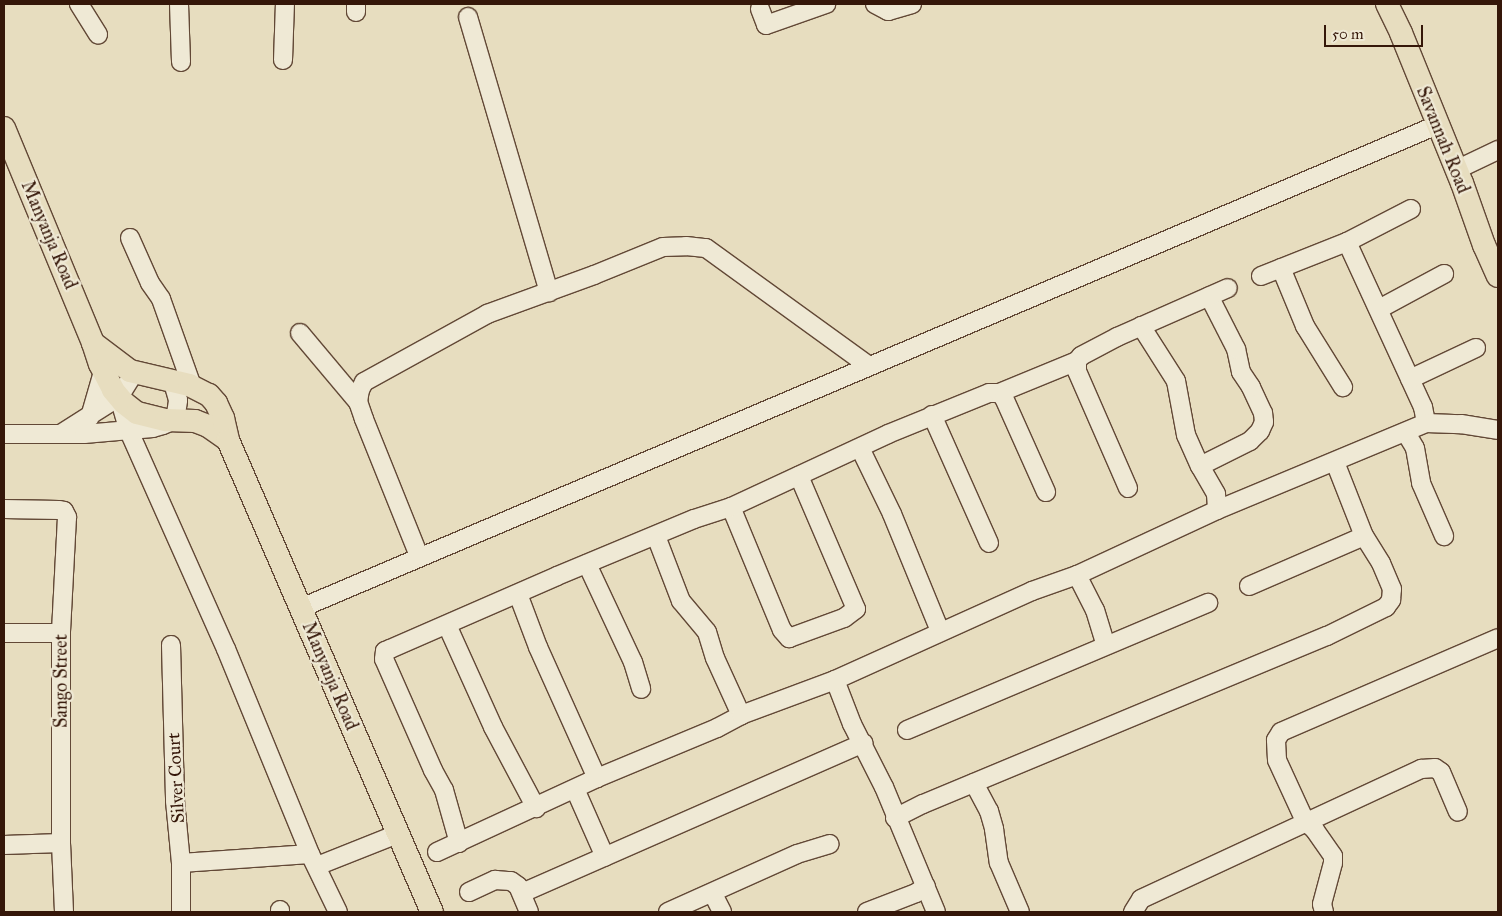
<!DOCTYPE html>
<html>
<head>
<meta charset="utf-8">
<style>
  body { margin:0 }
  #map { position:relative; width:1502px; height:916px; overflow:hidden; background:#e7ddbf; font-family:"IM FELL Great Primer",serif }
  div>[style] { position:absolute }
  .roads { filter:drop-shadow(1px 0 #624836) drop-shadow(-1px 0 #624836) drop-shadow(0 1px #624836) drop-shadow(0 -1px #624836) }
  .minor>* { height:18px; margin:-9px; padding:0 9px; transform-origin:9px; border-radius:9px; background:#efe9d5 }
  .major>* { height:22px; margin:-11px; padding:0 11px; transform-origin:11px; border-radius:11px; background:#e7ddbf }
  span { translate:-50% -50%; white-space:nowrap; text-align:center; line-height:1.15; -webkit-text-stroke:4.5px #efe9d5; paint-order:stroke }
  .street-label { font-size:18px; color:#351709 }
  .frame { position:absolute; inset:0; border:5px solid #351709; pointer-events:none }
  .scale { position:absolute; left:1324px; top:25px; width:99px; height:22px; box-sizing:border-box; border:2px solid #351709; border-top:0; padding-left:6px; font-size:15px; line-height:18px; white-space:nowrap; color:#351709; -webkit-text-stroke:4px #efe9d5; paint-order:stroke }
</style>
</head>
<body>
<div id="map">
  <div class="roads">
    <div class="minor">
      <i style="left:79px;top:4px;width:36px;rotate:58deg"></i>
      <i style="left:179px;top:4px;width:58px;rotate:88deg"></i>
      <i style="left:875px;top:4px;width:15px;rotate:28deg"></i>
      <i style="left:888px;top:11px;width:25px;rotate:-16deg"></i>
      <i style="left:760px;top:9px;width:17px;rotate:69deg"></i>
      <i style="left:766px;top:25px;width:64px;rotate:-19.3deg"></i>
      <i style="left:356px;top:12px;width:8px;rotate:-90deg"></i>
      <i style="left:468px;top:17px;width:287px;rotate:73.6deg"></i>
      <i style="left:283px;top:60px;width:56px;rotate:-88deg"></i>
      <i style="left:1456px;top:170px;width:47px;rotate:-25.5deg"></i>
      <i style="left:130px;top:238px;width:49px;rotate:66deg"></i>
      <i style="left:150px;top:283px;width:19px;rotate:55deg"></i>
      <i style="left:161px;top:299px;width:92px;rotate:70.4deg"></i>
      <i style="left:1347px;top:242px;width:182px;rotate:65.3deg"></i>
      <i style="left:1423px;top:407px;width:16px;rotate:79deg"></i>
      <i style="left:1281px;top:268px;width:63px;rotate:67.5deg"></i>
      <i style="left:1305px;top:326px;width:72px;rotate:58.1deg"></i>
      <i style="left:1261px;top:276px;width:92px;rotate:-21.6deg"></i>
      <i style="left:1347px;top:242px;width:72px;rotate:-27.3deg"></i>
      <i style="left:1379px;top:309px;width:74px;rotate:-28.3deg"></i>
      <i style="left:1141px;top:326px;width:65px;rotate:57.5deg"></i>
      <i style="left:1176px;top:381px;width:55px;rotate:79.5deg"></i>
      <i style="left:1186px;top:435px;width:34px;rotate:66deg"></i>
      <i style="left:1200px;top:466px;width:32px;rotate:60deg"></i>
      <i style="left:1216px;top:494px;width:16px;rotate:86deg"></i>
      <i style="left:300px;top:333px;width:90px;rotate:50deg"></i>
      <i style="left:1410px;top:379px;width:73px;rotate:-25.2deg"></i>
      <i style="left:999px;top:393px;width:84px;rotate:-22.3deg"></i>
      <i style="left:119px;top:397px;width:33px;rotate:74deg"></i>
      <i style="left:128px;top:429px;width:241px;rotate:66deg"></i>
      <i style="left:226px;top:649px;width:222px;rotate:67.7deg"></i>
      <i style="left:310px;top:854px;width:64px;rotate:64.2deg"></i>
      <i style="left:932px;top:415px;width:140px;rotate:66deg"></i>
      <i style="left:90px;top:417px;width:47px;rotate:-73.9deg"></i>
      <i style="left:62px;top:433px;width:67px;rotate:-32.3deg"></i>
      <i style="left:119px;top:397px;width:28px;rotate:-58deg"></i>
      <i style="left:1406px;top:433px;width:17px;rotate:59deg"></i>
      <i style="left:1415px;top:448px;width:36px;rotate:80deg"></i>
      <i style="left:1421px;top:483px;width:58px;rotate:66.5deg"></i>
      <i style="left:4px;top:434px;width:80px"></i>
      <i style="left:84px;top:434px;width:69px;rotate:-5deg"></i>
      <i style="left:153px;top:428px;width:10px;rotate:-17deg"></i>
      <i style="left:163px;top:425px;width:13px;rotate:-23deg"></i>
      <i style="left:175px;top:420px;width:20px;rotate:-81deg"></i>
      <i style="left:178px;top:400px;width:19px;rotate:-106deg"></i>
      <i style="left:860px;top:448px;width:73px;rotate:64.1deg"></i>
      <i style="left:892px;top:514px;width:126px;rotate:67.7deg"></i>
      <i style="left:1200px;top:466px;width:56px;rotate:-26.6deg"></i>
      <i style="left:1250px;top:441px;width:14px;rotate:-45deg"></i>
      <i style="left:1260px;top:431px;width:10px;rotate:-66deg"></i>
      <i style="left:1264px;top:422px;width:9px;rotate:-96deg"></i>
      <i style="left:1263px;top:413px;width:29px;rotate:-115deg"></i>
      <i style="left:1251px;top:387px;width:18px;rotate:-124deg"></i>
      <i style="left:1241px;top:372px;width:24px;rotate:-102deg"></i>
      <i style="left:1236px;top:349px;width:59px;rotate:-117deg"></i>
      <i style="left:1128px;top:488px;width:128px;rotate:-113.6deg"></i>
      <i style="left:1077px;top:371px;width:10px;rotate:-90deg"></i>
      <i style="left:1077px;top:361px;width:6px;rotate:-51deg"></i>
      <i style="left:1081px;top:356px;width:41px;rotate:-27.8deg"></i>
      <i style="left:1117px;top:337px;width:121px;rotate:-23.8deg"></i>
      <i style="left:731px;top:507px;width:133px;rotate:67.5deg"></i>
      <i style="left:782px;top:630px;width:11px;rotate:49deg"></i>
      <i style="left:789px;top:638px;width:59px;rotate:-20deg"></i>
      <i style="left:844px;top:618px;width:15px;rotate:-37deg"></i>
      <i style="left:856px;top:609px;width:145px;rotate:-113.2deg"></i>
      <i style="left:4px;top:509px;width:55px;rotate:1deg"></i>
      <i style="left:59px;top:510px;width:5px;rotate:11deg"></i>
      <i style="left:64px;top:511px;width:7px;rotate:63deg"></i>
      <i style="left:67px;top:517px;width:116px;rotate:93deg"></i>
      <i style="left:61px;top:633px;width:210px;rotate:90deg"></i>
      <i style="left:61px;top:843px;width:69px;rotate:87.5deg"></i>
      <i style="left:656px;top:536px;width:70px;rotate:69deg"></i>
      <i style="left:681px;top:601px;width:40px;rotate:50deg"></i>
      <i style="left:707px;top:632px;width:27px;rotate:73deg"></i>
      <i style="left:715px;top:658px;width:63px;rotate:65.5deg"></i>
      <i style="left:419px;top:556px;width:148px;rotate:-111.9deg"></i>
      <i style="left:364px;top:419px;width:18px;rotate:-109deg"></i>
      <i style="left:358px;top:402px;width:12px;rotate:-81deg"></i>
      <i style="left:360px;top:390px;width:9px;rotate:-63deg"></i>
      <i style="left:364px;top:382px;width:141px;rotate:-28.9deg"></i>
      <i style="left:487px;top:314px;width:114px;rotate:-20deg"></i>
      <i style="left:594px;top:275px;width:74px;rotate:-22.1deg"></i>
      <i style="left:663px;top:247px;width:23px;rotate:-2deg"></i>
      <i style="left:686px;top:246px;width:20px;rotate:6deg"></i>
      <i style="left:706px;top:248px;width:201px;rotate:35.9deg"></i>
      <i style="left:587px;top:564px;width:108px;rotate:64.9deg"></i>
      <i style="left:633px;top:662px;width:28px;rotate:73deg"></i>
      <i style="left:1077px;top:575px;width:39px;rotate:63deg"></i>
      <i style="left:1095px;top:610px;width:37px;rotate:73deg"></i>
      <i style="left:1249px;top:586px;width:125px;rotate:-23.5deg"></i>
      <i style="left:518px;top:594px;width:57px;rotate:69.3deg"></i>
      <i style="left:538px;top:647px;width:144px;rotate:65.8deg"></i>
      <i style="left:301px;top:608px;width:1234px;rotate:-23.03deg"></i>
      <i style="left:447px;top:625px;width:112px;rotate:65.7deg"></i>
      <i style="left:493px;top:727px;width:92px;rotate:62deg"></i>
      <i style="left:4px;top:633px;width:57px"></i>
      <i style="left:171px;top:645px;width:156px;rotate:88.5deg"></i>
      <i style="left:175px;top:801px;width:62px;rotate:84.5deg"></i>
      <i style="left:181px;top:863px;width:49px;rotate:90deg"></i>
      <i style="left:835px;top:680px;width:47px;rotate:68.9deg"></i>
      <i style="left:852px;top:724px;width:71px;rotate:63.1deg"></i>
      <i style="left:884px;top:787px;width:135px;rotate:67.4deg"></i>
      <i style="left:907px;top:730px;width:327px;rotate:-22.9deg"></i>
      <i style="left:974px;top:783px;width:32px;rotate:62deg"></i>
      <i style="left:989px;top:811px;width:19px;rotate:74deg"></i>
      <i style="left:994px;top:829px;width:34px;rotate:82deg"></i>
      <i style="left:999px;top:863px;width:53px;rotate:66.8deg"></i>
      <i style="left:575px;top:789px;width:74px;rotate:66.2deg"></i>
      <i style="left:895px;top:818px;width:31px;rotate:-27deg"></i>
      <i style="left:923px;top:804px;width:438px;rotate:-22.6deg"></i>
      <i style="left:1327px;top:636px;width:66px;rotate:-26.2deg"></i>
      <i style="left:1386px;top:607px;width:9px;rotate:-54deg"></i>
      <i style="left:1391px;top:600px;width:11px;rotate:-85deg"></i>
      <i style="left:1392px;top:589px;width:28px;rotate:-113deg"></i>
      <i style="left:1381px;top:563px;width:32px;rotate:-122deg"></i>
      <i style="left:1364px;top:536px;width:79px;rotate:-111.4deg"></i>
      <i style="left:459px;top:843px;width:55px;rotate:-105.8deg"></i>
      <i style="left:444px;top:790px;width:23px;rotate:-119deg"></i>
      <i style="left:433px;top:770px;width:121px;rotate:-113.8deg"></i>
      <i style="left:384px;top:659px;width:8px;rotate:-83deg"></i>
      <i style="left:385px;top:651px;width:5px;rotate:-22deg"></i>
      <i style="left:390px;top:649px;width:182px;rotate:-23.6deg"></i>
      <i style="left:557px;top:576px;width:148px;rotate:-22.6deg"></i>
      <i style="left:694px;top:519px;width:39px;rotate:-18deg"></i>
      <i style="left:731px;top:507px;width:173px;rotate:-24.9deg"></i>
      <i style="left:888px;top:434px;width:109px;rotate:-22.1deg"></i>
      <i style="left:989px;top:393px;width:10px"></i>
      <i style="left:999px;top:393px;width:7px;rotate:45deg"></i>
      <i style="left:1004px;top:398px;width:103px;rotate:65.9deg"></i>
      <i style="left:4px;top:845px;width:57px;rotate:-2deg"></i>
      <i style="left:437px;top:852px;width:176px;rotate:-24.8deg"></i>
      <i style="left:597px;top:778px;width:130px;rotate:-22.6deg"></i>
      <i style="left:717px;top:728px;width:27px;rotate:-28deg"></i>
      <i style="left:741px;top:715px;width:100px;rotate:-20.4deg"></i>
      <i style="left:835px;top:680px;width:216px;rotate:-24.3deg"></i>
      <i style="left:1032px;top:591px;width:48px;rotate:-19.6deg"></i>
      <i style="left:1077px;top:575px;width:154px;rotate:-24.9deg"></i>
      <i style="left:1217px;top:510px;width:226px;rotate:-22.6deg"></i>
      <i style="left:1426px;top:423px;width:35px;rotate:2deg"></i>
      <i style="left:1461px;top:424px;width:37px;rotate:9deg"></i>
      <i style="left:181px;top:863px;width:129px;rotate:-4deg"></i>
      <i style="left:317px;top:866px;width:87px;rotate:-21.6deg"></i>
      <i style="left:469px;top:892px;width:29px;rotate:-25deg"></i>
      <i style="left:495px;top:880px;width:16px;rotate:4deg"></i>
      <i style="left:511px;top:881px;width:9px;rotate:36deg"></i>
      <i style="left:518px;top:886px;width:28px;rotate:67deg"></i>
      <i style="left:522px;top:893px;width:373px;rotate:-23.7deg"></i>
      <i style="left:713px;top:894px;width:20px;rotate:63deg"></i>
      <i style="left:280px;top:910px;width:2px;rotate:90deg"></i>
      <i style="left:668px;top:912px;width:141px;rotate:-24.2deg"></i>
      <i style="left:797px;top:854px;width:34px;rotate:-17deg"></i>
      <i style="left:867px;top:912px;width:53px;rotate:-21.2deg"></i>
      <i style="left:916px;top:893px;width:12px;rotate:-35deg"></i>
      <i style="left:1133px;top:912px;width:15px;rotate:-58deg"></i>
      <i style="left:1141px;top:899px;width:309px;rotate:-24.9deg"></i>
      <i style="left:1421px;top:769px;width:14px;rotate:-4deg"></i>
      <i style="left:1435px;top:768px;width:7px;rotate:34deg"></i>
      <i style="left:1441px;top:772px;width:43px;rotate:67deg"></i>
      <i style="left:1324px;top:912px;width:8px;rotate:-104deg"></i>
      <i style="left:1322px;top:904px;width:42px;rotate:-75deg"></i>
      <i style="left:1333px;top:863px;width:7px;rotate:-90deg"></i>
      <i style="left:1333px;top:856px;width:32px;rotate:-125deg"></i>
      <i style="left:1315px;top:830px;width:13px;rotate:-138deg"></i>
      <i style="left:1305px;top:821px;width:67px;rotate:-114.7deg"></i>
      <i style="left:1277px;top:760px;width:20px;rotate:-93deg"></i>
      <i style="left:1276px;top:740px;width:9px;rotate:-58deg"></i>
      <i style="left:1281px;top:732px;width:236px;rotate:-23.4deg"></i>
    </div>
    <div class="major">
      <i style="left:1387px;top:4px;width:32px;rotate:64deg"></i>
      <i style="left:1401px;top:33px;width:162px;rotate:67.9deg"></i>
      <i style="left:1462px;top:183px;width:66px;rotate:70.5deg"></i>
      <i style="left:1484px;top:245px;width:34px;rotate:66deg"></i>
      <i style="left:4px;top:128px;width:233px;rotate:67.5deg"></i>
      <i style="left:93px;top:343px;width:22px;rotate:72deg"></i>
      <i style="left:100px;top:364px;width:29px;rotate:63deg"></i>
      <i style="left:113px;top:390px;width:17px;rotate:50deg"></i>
      <i style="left:124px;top:403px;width:16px;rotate:38deg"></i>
      <i style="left:137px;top:413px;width:30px;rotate:14deg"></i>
      <i style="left:166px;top:420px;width:29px;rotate:2deg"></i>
      <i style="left:195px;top:421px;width:14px;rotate:21deg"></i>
      <i style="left:208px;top:426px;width:24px;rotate:35deg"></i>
      <i style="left:93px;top:343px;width:46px;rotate:37.1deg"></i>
      <i style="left:130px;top:371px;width:61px;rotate:13.3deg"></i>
      <i style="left:189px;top:385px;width:22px;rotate:27deg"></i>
      <i style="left:209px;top:395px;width:11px;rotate:49deg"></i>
      <i style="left:216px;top:403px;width:17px;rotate:65deg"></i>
      <i style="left:223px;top:418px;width:23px;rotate:77deg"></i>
      <i style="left:228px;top:440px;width:514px;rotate:66.63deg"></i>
    </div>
  </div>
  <div class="street-label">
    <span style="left:1443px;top:140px;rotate:68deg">Savannah Road</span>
    <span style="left:49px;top:235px;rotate:67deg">Manyanja Road</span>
    <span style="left:330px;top:676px;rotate:67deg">Manyanja Road</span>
    <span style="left:61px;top:681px;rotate:-90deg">Sango Street</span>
    <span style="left:176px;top:778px;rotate:-93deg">Silver Court</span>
  </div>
  <div class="frame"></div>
  <div class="scale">50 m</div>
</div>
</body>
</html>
